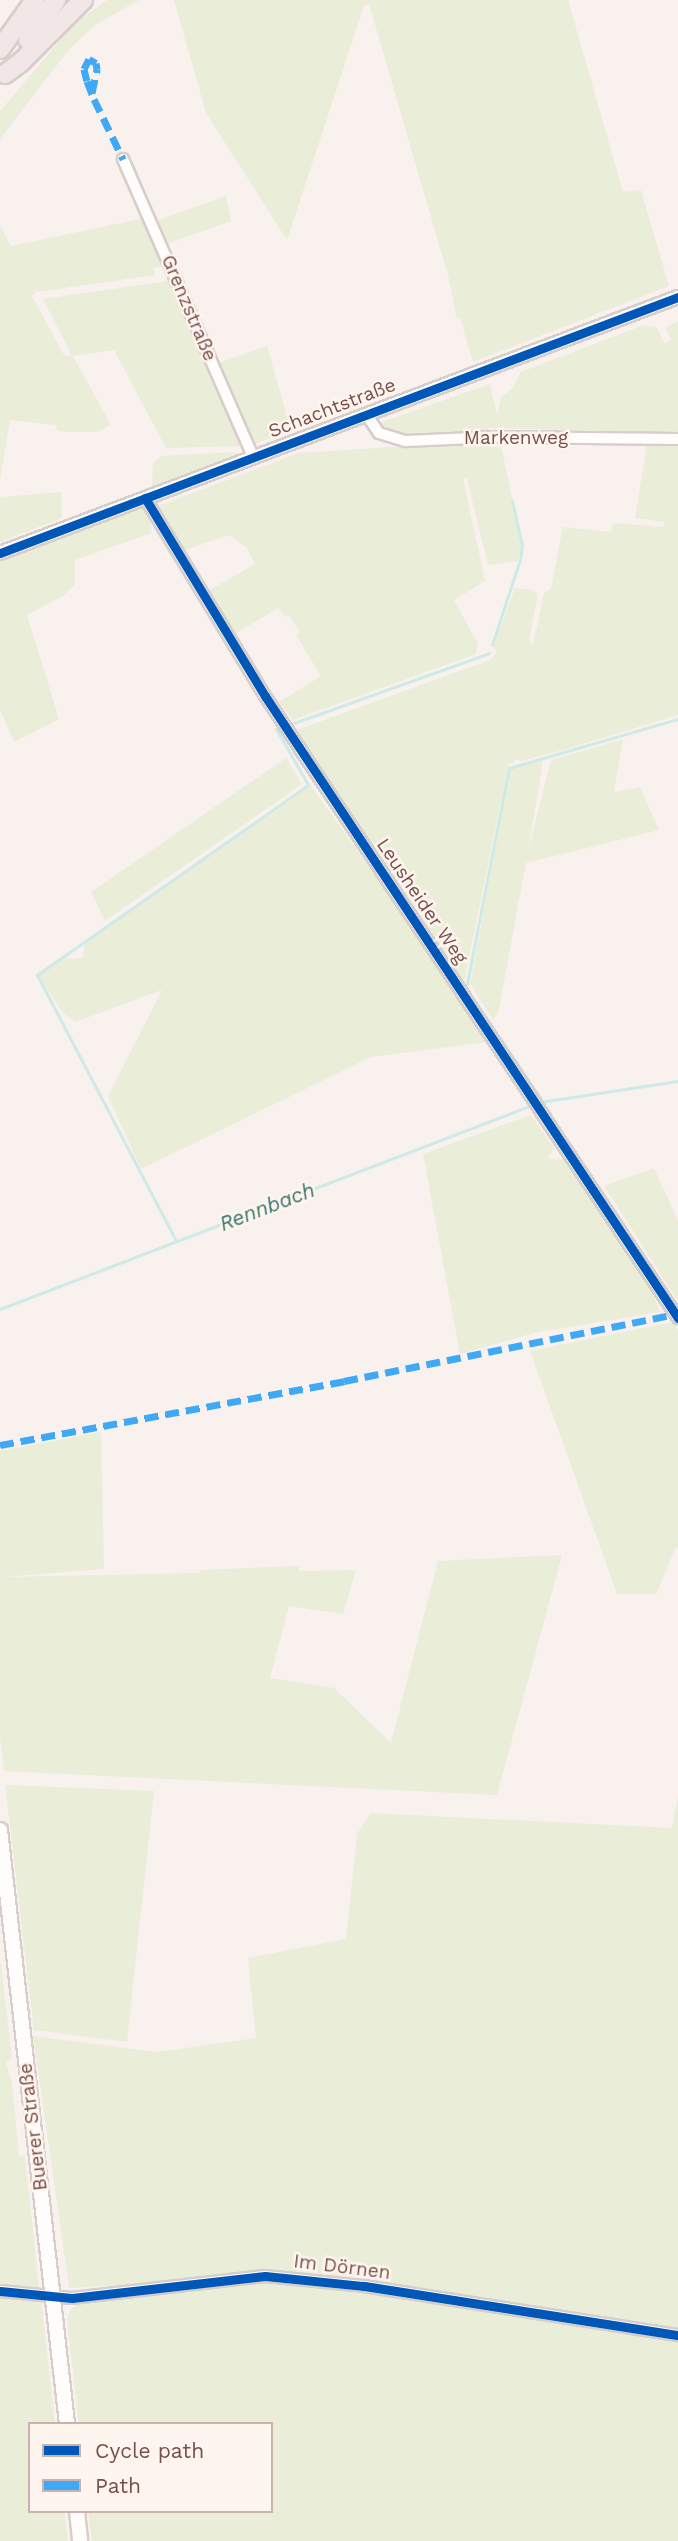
<!DOCTYPE html>
<html>
<head>
<meta charset="utf-8">
<style>
  body { margin:0 }
  #map { position:relative; width:678px; height:2541px; overflow:hidden; background:#f8f1ee; font-family:"Work Sans",sans-serif }
  div>[style] { position:absolute }
  .green>* { inset:0; background:#eaeed8 }
  .stream>* { height:2.5px; margin:-1.25px; padding:0 1.25px; transform-origin:1.25px; border-radius:1.25px; background:#ceeae6 }
  .roads { filter:drop-shadow(2px 0 #d7cdca) drop-shadow(-2px 0 #d7cdca) drop-shadow(0 2px #d7cdca) drop-shadow(0 -2px #d7cdca) }
  .minor>* { height:10px; margin:-5px; padding:0 5px; transform-origin:5px; border-radius:5px; background:#fefdfc }
  .tertiary>* { height:12px; margin:-6px; padding:0 6px; transform-origin:6px; border-radius:6px; background:#fefdfc }
  .secondary>* { height:14px; margin:-7px; padding:0 7px; transform-origin:7px; border-radius:7px; background:#fefdfc }
  .motorway>* { height:18px; margin:-9px; padding:0 9px; transform-origin:9px; border-radius:9px; background:#f2e6e6 }
  .quiet>* { height:7px; margin-top:-3.5px; transform-origin:0; background:repeating-linear-gradient(90deg,#3fa9f5 0 14px,transparent 0 21px) }
  .cycleway>* { height:9px; margin:-4.5px; padding:0 4.5px; transform-origin:4.5px; border-radius:4.5px; background:#0057b8 }
  span { translate:-50% -50%; white-space:nowrap; text-align:center; line-height:1.15; -webkit-text-stroke:5px #fff5ef; paint-order:stroke }
  .street-label { font-size:19px; color:#78504b }
  .water-label { font-size:21px; color:#3b7670; font-style:italic }
  .legend { position:absolute; left:28px; top:2422px; width:245px; height:91px; box-sizing:border-box; background:#fff5ef; border:2px solid #c9b3ad; margin:0; padding:9px 12px; list-style:none; font-size:21px; color:#78504b }
  .legend li { display:flex; align-items:center; gap:14px; height:35px }
  .legend b { width:35px; border:2px solid #c9b3ad }
</style>
</head>
<body>
<div id="map">
  <div class="green">
    <i style="clip-path:polygon(107px 0,139px 0,97px 24px,71px 47px,0 139px,0 111px,74px 24px)"></i>
    <i style="clip-path:polygon(174px 0,568px 0,623px 192px,641px 190px,669px 286px,473px 362px,460px 318px,457px 320px,449px 279px,369px 4px,364px 6px,287px 240px,206px 113px)"></i>
    <i style="clip-path:polygon(226px 196px,231px 221px,167px 244px,156px 221px)"></i>
    <i style="clip-path:polygon(145px 218px,168px 265px,154px 268px,155px 275px,36px 292px,32px 296px,64px 355px,72px 356px,43px 299px,169px 281px,175px 285px,241px 437px,240px 446px,166px 448px,114px 350px,73px 356px,111px 425px,98px 432px,70px 432px,57px 431px,56px 425px,10px 420px,0 480px,0 225px,11px 246px)"></i>
    <i style="clip-path:polygon(678px 321px,678px 435px,668px 431px,660px 436px,637px 432px,489px 428px,487px 433px,415px 438px,389px 433px,379px 423px,490px 384px,497px 415px,501px 398px,513px 387px,521px 372px,644px 325px,656px 327px,665px 344px,671px 339px,665px 328px)"></i>
    <i style="clip-path:polygon(267px 346px,291px 430px,252px 445px,218px 363px)"></i>
    <i style="clip-path:polygon(500px 440px,522px 546px,518px 561px,488px 565px,467px 478px,463px 478px,485px 581px,454px 600px,478px 644px,476px 654px,293px 720px,279px 702px,321px 676px,296px 635px,300px 632px,288px 615px,285px 617px,278px 608px,233px 635px,206px 592px,255px 564px,247px 548px,229px 535px,182px 551px,158px 506px,299px 453px)"></i>
    <i style="clip-path:polygon(647px 444px,678px 444px,678px 715px,567px 749px,521px 761px,515px 759px,514px 764px,509px 763px,464px 982px,294px 731px,490px 660px,497px 652px,493px 647px,515px 588px,533px 590px,538px 594px,529px 640px,533px 645px,544px 593px,551px 588px,563px 527px,611px 532px,613px 523px,663px 527px,665px 522px,635px 518px)"></i>
    <i style="clip-path:polygon(237px 452px,237px 458px,155px 489px,152px 486px,153px 463px,161px 456px)"></i>
    <i style="clip-path:polygon(61px 492px,62px 518px,0 542px,0 497px)"></i>
    <i style="clip-path:polygon(146px 504px,152px 533px,75px 560px,75px 585px,63px 596px,27px 615px,59px 719px,14px 742px,0 709px,0 561px)"></i>
    <i style="clip-path:polygon(623px 739px,614px 792px,640px 787px,659px 830px,526px 863px,498px 1014px,493px 1020px,470px 984px,510px 769px,543px 760px,528px 852px,551px 760px)"></i>
    <i style="clip-path:polygon(286px 758px,302px 784px,105px 921px,91px 892px)"></i>
    <i style="clip-path:polygon(311px 786px,370px 868px,486px 1042px,371px 1057px,141px 1169px,108px 1096px,162px 990px,75px 1022px,62px 1012px,38px 975px,61px 959px,83px 958px,85px 942px)"></i>
    <i style="clip-path:polygon(531px 1115px,554px 1148px,548px 1159px,570px 1160px,593px 1204px,654px 1296px,660px 1312px,538px 1332px,460px 1354px,423px 1154px)"></i>
    <i style="clip-path:polygon(654px 1168px,678px 1221px,678px 1301px,604px 1186px)"></i>
    <i style="clip-path:polygon(673px 1322px,678px 1330px,678px 1548px,675px 1549px,656px 1594px,617px 1594px,530px 1351px)"></i>
    <i style="clip-path:polygon(101px 1432px,104px 1569px,3px 1577px,199px 1573px,200px 1570px,299px 1566px,299px 1571px,356px 1570px,343px 1614px,289px 1606px,270px 1678px,334px 1688px,391px 1743px,438px 1561px,562px 1555px,497px 1795px,4px 1771px,0 1736px,0 1451px)"></i>
    <i style="clip-path:polygon(5px 1785px,154px 1791px,127px 2042px,34px 2030px)"></i>
    <i style="clip-path:polygon(678px 1796px,678px 2541px,92px 2541px,88px 2511px,271px 2511px,271px 2424px,79px 2424px,67px 2320px,71px 2309px,82px 2302px,252px 2277px,69px 2288px,33px 2036px,157px 2052px,256px 2038px,248px 1958px,346px 1939px,357px 1834px,370px 1813px,672px 1828px)"></i>
    <i style="clip-path:polygon(0 1957px,12px 2057px,6px 2063px,12px 2082px,19px 2155px,25px 2156px,39px 2288px,0 2285px)"></i>
    <i style="clip-path:polygon(0 2296px,41px 2300px,55px 2424px,30px 2424px,30px 2511px,64px 2511px,68px 2541px,0 2541px)"></i>
  </div>
  <div class="stream">
    <i style="left:492px;top:645px;width:89px;rotate:-71.8deg"></i>
    <i style="left:520px;top:560px;width:14px;rotate:-82deg"></i>
    <i style="left:522px;top:546px;width:46px;rotate:-102.5deg"></i>
    <i style="left:294px;top:723px;width:207px;rotate:-19.7deg"></i>
    <i style="left:491px;top:1025px;width:44px;rotate:-124.8deg"></i>
    <i style="left:466px;top:989px;width:225px;rotate:-79deg"></i>
    <i style="left:509px;top:768px;width:176px;rotate:-16.2deg"></i>
    <i style="left:499px;top:1036px;width:77px;rotate:56.1deg"></i>
    <i style="left:540px;top:1102px;width:140px;rotate:-8.7deg"></i>
    <i style="left:176px;top:1241px;width:300px;rotate:-117.6deg"></i>
    <i style="left:37px;top:975px;width:331px;rotate:-35deg"></i>
    <i style="left:308px;top:785px;width:64px;rotate:-119.7deg"></i>
    <i style="left:276px;top:729px;width:5px;rotate:-22deg"></i>
    <i style="left:0;top:1309px;width:570px;rotate:-20.98deg"></i>
  </div>
  <div class="roads">
    <div class="minor">
      <i style="left:123px;top:159px;width:325px;rotate:66.4deg"></i>
      <i style="left:366px;top:414px;width:23px;rotate:56deg"></i>
      <i style="left:379px;top:433px;width:28px;rotate:17deg"></i>
      <i style="left:406px;top:441px;width:89px;rotate:-2.6deg"></i>
      <i style="left:495px;top:437px;width:183px;rotate:0.6deg"></i>
      <i style="left:145px;top:498px;width:232px;rotate:58.8deg"></i>
      <i style="left:265px;top:696px;width:747px;rotate:56.42deg"></i>
      <i style="left:0;top:2291px;width:72px;rotate:5.6deg"></i>
      <i style="left:72px;top:2298px;width:194px;rotate:-6.5deg"></i>
      <i style="left:265px;top:2276px;width:100px;rotate:5.8deg"></i>
      <i style="left:364px;top:2286px;width:318px;rotate:8.9deg"></i>
    </div>
    <div class="tertiary">
      <i style="left:0;top:553px;width:725px;rotate:-20.69deg"></i>
    </div>
    <div class="secondary">
      <i style="left:0;top:1830px;width:598px;rotate:83.56deg"></i>
      <i style="left:77px;top:2511px;width:30px;rotate:84deg"></i>
    </div>
    <div class="motorway">
      <i style="left:28px;top:40px;width:49px;rotate:-55deg"></i>
      <i style="left:0;top:49px;width:60px;rotate:-54.5deg"></i>
      <i style="left:5px;top:74px;width:20px;rotate:-37deg"></i>
      <i style="left:21px;top:62px;width:88px;rotate:-45deg"></i>
    </div>
  </div>
  <div class="quiet">
    <i style="left:92px;top:93px;width:25px;rotate:-78deg"></i>
    <i style="left:97px;top:69px;width:6px;rotate:-99deg"></i>
    <i style="left:96px;top:63px;width:8px;rotate:-150deg"></i>
    <i style="left:89px;top:59px;width:11px;rotate:117deg"></i>
    <i style="left:84px;top:69px;width:12px;rotate:76deg"></i>
    <i style="left:87px;top:81px;width:19px;rotate:69deg"></i>
    <i style="left:94px;top:99px;width:67px;rotate:64.2deg"></i>
    <i style="left:0;top:1445px;width:350px;rotate:-10.5deg"></i>
    <i style="left:344px;top:1381px;width:338px;rotate:-11.4deg"></i>
  </div>
  <div class="cycleway">
    <i style="left:145px;top:498px;width:232px;rotate:58.8deg"></i>
    <i style="left:265px;top:696px;width:747px;rotate:56.42deg"></i>
    <i style="left:0;top:553px;width:725px;rotate:-20.69deg"></i>
    <i style="left:0;top:2291px;width:72px;rotate:5.6deg"></i>
    <i style="left:72px;top:2298px;width:194px;rotate:-6.5deg"></i>
    <i style="left:265px;top:2276px;width:100px;rotate:5.8deg"></i>
    <i style="left:364px;top:2286px;width:318px;rotate:8.9deg"></i>
  </div>
  <div class="street-label">
    <span style="left:189px;top:308px;rotate:67deg">Grenzstraße</span>
    <span style="left:332px;top:408px;rotate:-21deg">Schachtstraße</span>
    <span style="left:516px;top:438px">Markenweg</span>
    <span style="left:422px;top:901px;rotate:56deg">Leusheider Weg</span>
    <span style="left:33px;top:2127px;rotate:-97deg">Buerer Straße</span>
    <span style="left:342px;top:2267px;rotate:7deg">Im Dörnen</span>
  </div>
  <div class="water-label">
    <span style="left:267px;top:1207px;rotate:-21deg">Rennbach</span>
  </div>
  <ul class="legend">
  <li><b style="height:9px;background:#0057b8"></b>Cycle path</li>
  <li><b style="height:9px;background:#3fa9f5"></b>Path</li>
  </ul>
</div>
</body>
</html>
